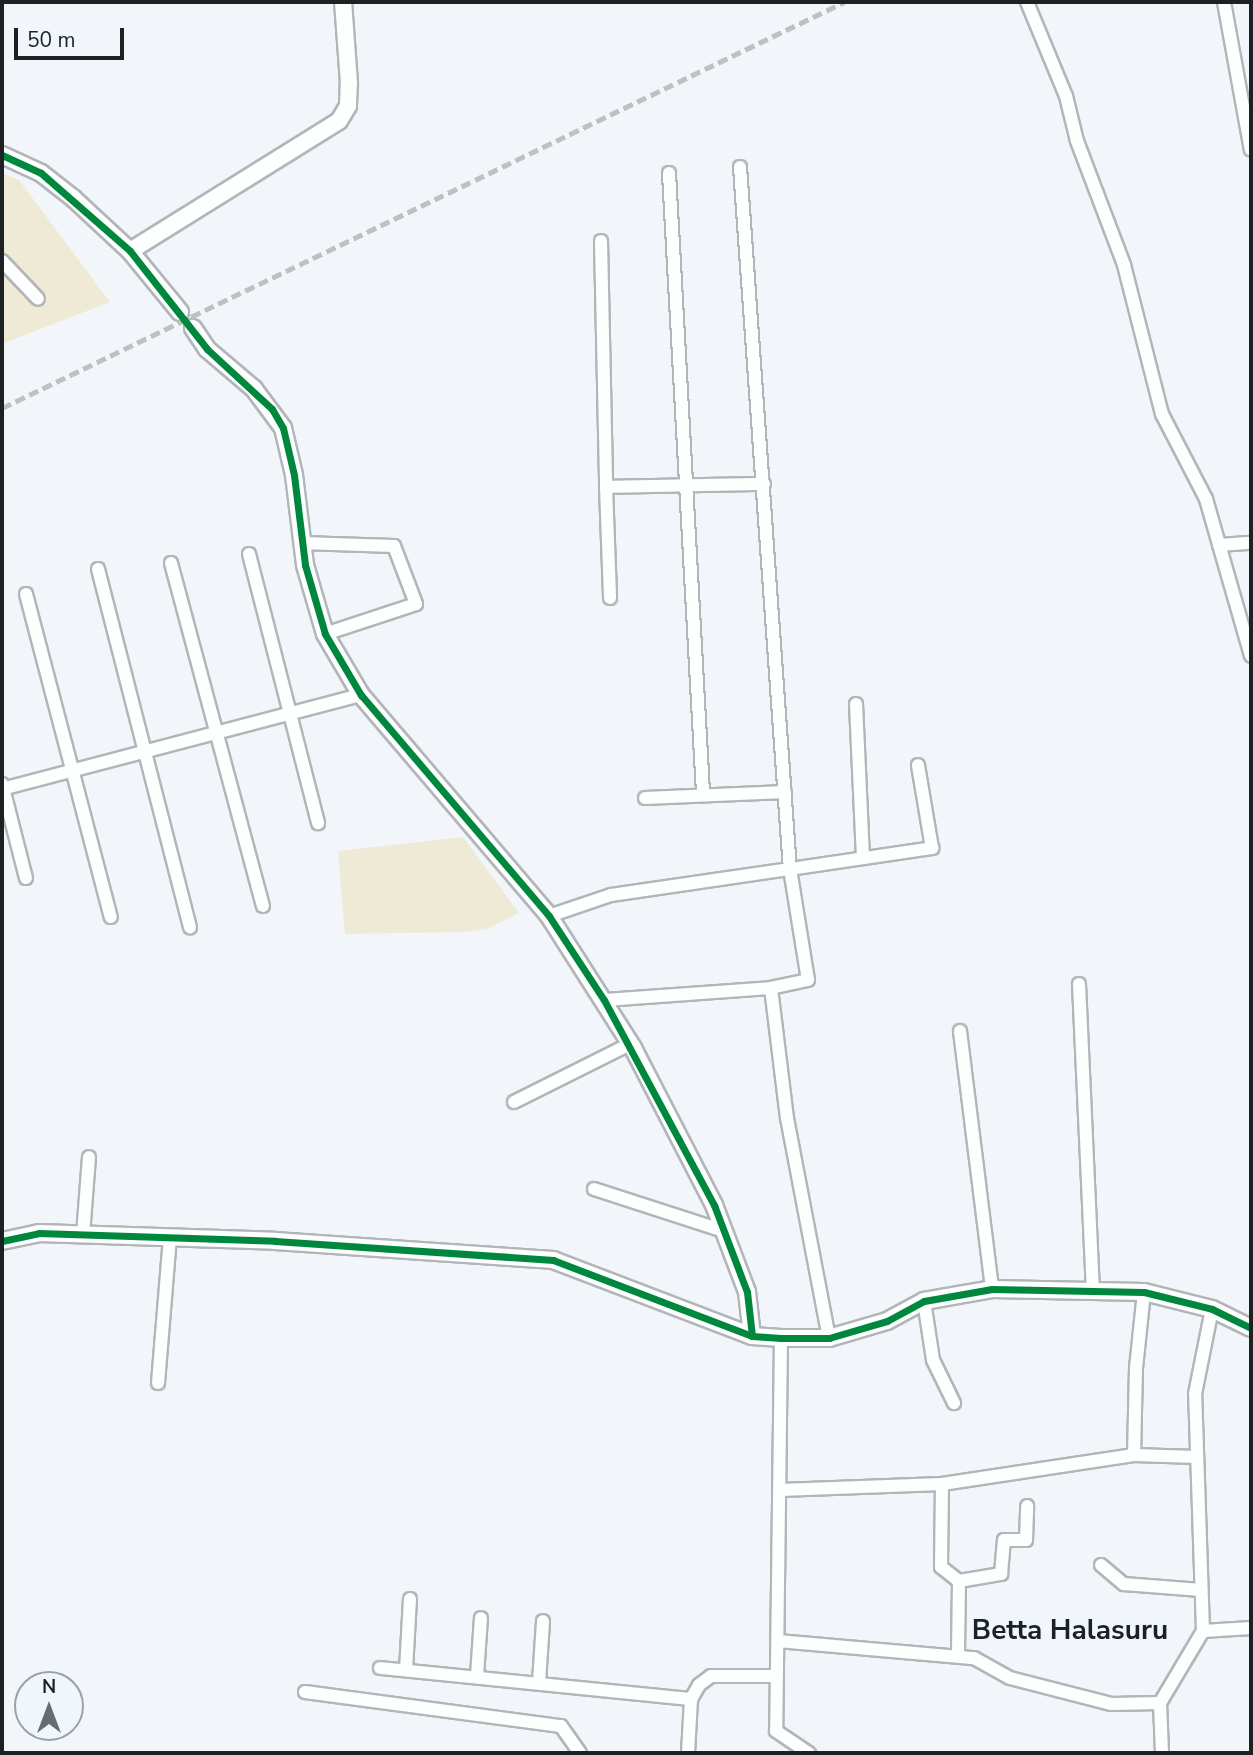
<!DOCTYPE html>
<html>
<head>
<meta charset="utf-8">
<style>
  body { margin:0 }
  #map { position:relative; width:1253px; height:1755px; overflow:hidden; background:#f2f6fa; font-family:"Nunito Sans",sans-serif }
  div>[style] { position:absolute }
  .green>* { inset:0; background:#efead6 }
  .roads { filter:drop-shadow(2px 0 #b2b6b9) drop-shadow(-2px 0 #b2b6b9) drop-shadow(0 2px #b2b6b9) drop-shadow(0 -2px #b2b6b9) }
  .street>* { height:12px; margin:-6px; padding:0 6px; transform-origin:6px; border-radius:6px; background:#fdfefe }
  .secondary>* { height:16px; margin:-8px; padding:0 8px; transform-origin:8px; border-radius:8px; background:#fdfefe }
  .rail>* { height:4.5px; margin-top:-2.25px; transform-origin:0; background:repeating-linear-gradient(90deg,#bfc0c1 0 10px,transparent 0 15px) }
  .cycleway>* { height:7px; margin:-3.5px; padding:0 3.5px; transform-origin:3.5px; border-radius:3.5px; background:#00873e }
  span { translate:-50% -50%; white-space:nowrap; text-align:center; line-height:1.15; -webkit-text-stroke:5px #eff7fd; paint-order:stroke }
  .quarter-label { font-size:28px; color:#1e2124; font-weight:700 }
  .frame { position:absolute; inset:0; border:4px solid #1e2124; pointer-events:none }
  .north { position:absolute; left:14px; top:1671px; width:70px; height:70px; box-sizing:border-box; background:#eff7fd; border:2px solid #9ba1a6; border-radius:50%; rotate:0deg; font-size:19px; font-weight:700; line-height:28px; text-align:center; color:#1e2124 }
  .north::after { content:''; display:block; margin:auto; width:24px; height:32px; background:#686c6f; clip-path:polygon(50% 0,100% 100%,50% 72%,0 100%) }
  .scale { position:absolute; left:14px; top:28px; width:110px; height:32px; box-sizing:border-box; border:4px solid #1e2124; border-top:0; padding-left:9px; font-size:21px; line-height:24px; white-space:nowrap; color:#1e2124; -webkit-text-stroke:5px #eff7fd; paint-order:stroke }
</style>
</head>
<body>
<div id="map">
  <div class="green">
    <i style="clip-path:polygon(2px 173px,19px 180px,110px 302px,2px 344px)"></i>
    <i style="clip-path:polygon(463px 837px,519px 913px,487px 929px,465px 932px,345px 934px,338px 851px)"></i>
  </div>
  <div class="roads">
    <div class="street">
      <i style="left:1027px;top:2px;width:102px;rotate:67.5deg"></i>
      <i style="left:1066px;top:96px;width:46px;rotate:76.3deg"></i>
      <i style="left:1077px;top:141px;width:133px;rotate:69.2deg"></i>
      <i style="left:1124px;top:265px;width:154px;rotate:75.7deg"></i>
      <i style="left:1162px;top:414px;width:96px;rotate:62.6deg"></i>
      <i style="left:1206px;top:499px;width:163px;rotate:74deg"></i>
      <i style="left:1224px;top:2px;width:150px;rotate:79.7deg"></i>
      <i style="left:740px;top:167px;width:704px;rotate:85.93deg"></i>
      <i style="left:790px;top:869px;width:144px;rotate:-8.4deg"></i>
      <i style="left:932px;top:848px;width:84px;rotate:-99.6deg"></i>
      <i style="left:669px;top:173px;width:621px;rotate:86.86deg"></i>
      <i style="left:601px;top:241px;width:246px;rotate:88.8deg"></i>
      <i style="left:606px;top:487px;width:158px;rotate:-1.1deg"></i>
      <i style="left:2px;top:261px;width:52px;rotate:46.5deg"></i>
      <i style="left:606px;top:487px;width:111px;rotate:87.9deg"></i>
      <i style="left:302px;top:543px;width:92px;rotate:1.9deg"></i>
      <i style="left:394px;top:546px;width:62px;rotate:69.2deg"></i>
      <i style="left:416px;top:604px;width:96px;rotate:161.8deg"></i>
      <i style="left:1219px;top:545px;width:32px;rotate:-4deg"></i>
      <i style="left:249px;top:554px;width:278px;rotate:75.6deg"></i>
      <i style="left:171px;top:563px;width:355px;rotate:75deg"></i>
      <i style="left:98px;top:569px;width:370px;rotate:75.6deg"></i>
      <i style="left:26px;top:594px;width:334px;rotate:75.3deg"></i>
      <i style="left:856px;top:704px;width:154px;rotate:87.4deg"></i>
      <i style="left:2px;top:784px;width:97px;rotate:75.7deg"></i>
      <i style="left:2px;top:789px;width:371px;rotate:-14.7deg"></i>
      <i style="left:645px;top:798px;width:140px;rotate:-2.5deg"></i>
      <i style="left:549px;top:916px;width:65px;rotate:-18.7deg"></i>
      <i style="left:611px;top:895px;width:181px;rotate:-8.3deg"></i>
      <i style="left:790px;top:869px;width:112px;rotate:80.8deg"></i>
      <i style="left:808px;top:980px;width:38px;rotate:168deg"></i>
      <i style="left:771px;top:988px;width:131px;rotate:83deg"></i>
      <i style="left:787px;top:1118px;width:224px;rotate:79.2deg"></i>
      <i style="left:1079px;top:984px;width:304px;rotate:87.4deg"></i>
      <i style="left:604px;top:1000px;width:167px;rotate:-4.1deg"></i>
      <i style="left:960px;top:1031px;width:260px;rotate:82.9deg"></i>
      <i style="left:514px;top:1102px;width:130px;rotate:-26.6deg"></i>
      <i style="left:594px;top:1189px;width:137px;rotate:17.9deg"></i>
      <i style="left:83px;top:1235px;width:78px;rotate:-85.6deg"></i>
      <i style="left:1144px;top:1292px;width:76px;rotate:96deg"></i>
      <i style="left:1136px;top:1368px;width:87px;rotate:91.3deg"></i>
      <i style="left:1134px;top:1455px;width:63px;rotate:1.8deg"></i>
      <i style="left:924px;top:1301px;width:60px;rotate:81.3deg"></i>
      <i style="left:933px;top:1360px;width:48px;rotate:64deg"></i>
      <i style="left:781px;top:1338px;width:393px;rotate:90.7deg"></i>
      <i style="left:776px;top:1731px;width:40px;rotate:34deg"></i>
      <i style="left:158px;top:1383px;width:145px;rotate:-85.3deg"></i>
      <i style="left:942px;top:1484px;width:194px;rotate:-8.6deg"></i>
      <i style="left:780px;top:1490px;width:162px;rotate:-2.1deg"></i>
      <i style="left:942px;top:1484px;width:83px;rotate:90.7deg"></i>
      <i style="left:941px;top:1567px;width:23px;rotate:38deg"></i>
      <i style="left:959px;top:1581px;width:75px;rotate:90.8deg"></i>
      <i style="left:1101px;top:1565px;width:30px;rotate:40deg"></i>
      <i style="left:1124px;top:1584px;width:77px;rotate:4.5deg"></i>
      <i style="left:959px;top:1581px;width:43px;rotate:-9.5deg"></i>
      <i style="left:1001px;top:1574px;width:34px;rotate:-85deg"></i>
      <i style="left:1004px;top:1540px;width:22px"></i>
      <i style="left:1026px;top:1540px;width:34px;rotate:-88deg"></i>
      <i style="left:1203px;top:1631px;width:237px;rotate:-91.9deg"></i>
      <i style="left:1195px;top:1394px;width:87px;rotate:-78.7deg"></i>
      <i style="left:778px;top:1641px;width:197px;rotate:5deg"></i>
      <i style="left:974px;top:1658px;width:41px;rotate:29.1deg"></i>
      <i style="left:1010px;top:1678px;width:104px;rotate:14.4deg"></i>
      <i style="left:1111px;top:1704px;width:49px;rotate:-1.2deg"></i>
      <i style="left:1160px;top:1703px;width:84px;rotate:-59.2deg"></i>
      <i style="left:1203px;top:1631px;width:48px;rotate:-3.6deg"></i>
      <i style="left:380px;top:1668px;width:313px;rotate:5.7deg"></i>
      <i style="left:406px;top:1670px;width:71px;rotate:-86.8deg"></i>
      <i style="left:477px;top:1676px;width:58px;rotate:-86.1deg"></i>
      <i style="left:539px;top:1682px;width:61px;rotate:-86.2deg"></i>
      <i style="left:305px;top:1692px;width:258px;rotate:7.6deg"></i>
      <i style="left:561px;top:1726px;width:33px;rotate:55deg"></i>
      <i style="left:1160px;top:1703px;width:50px;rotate:87.7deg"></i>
      <i style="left:688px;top:1753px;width:54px;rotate:-86.8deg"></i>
      <i style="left:691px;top:1699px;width:16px;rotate:-60deg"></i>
      <i style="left:699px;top:1685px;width:15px;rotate:-37deg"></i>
      <i style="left:711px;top:1676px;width:65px"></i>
    </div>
    <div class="secondary">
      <i style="left:2px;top:155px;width:43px;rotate:24.8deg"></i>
      <i style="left:41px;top:173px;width:41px;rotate:38deg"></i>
      <i style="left:73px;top:198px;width:78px;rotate:42.9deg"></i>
      <i style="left:130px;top:251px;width:79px;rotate:50.7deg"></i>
      <i style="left:130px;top:251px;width:246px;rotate:-31.9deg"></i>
      <i style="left:339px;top:121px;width:17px;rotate:-59deg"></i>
      <i style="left:348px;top:106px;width:23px;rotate:-88deg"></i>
      <i style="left:349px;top:83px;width:81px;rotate:-94.2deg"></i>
      <i style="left:193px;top:328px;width:25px;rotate:56deg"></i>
      <i style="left:207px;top:349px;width:62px;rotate:40.4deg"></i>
      <i style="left:254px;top:389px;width:49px;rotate:53.4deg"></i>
      <i style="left:283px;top:428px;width:48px;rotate:76.8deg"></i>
      <i style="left:294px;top:475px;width:91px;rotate:83deg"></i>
      <i style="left:305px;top:565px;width:72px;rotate:73.8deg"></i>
      <i style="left:325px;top:634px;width:71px;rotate:59.5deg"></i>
      <i style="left:361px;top:695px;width:290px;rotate:49.6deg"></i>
      <i style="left:549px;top:916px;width:156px;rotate:57.5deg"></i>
      <i style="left:633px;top:1048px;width:177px;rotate:62.7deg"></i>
      <i style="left:714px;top:1205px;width:93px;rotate:69.2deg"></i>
      <i style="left:747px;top:1292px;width:44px;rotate:83.5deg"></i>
      <i style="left:2px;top:1241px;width:38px;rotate:-12deg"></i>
      <i style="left:39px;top:1233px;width:236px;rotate:1.9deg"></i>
      <i style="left:275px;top:1241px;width:279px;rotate:3.9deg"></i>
      <i style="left:553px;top:1260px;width:213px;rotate:20.9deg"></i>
      <i style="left:752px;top:1336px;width:29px;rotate:4deg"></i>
      <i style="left:781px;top:1338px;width:48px"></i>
      <i style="left:829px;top:1338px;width:60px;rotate:-16.3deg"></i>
      <i style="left:887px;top:1321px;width:42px;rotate:-28.4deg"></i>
      <i style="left:924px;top:1301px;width:69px;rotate:-10deg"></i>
      <i style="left:992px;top:1289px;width:152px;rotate:1.1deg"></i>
      <i style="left:1144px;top:1292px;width:70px;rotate:14deg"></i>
      <i style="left:1212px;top:1309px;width:43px;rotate:26deg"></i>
    </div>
  </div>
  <div class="rail">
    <i style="left:2px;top:408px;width:935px;rotate:-25.74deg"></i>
  </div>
  <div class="cycleway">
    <i style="left:2px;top:155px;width:43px;rotate:24.8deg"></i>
    <i style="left:41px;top:173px;width:118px;rotate:41.2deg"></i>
    <i style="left:130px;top:251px;width:125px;rotate:51.8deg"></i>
    <i style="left:207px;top:349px;width:88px;rotate:42.7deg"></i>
    <i style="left:272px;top:409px;width:22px;rotate:60deg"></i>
    <i style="left:283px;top:428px;width:48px;rotate:76.8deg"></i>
    <i style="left:294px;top:475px;width:91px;rotate:83deg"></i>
    <i style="left:305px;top:565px;width:72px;rotate:73.8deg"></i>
    <i style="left:325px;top:634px;width:71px;rotate:59.5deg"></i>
    <i style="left:361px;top:695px;width:290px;rotate:49.6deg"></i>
    <i style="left:549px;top:916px;width:100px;rotate:56.8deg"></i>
    <i style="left:604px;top:1000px;width:233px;rotate:61.8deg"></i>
    <i style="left:714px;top:1205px;width:93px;rotate:69.2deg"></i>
    <i style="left:747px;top:1292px;width:44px;rotate:83.5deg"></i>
    <i style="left:2px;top:1241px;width:38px;rotate:-12deg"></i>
    <i style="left:39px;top:1233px;width:236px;rotate:1.9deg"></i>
    <i style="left:275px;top:1241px;width:279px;rotate:3.9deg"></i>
    <i style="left:553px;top:1260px;width:213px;rotate:20.9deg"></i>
    <i style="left:752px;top:1336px;width:29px;rotate:4deg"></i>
    <i style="left:781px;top:1338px;width:48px"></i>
    <i style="left:829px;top:1338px;width:60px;rotate:-16.3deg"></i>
    <i style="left:887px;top:1321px;width:42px;rotate:-28.4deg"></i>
    <i style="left:924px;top:1301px;width:69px;rotate:-10deg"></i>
    <i style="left:992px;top:1289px;width:152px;rotate:1.1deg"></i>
    <i style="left:1144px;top:1292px;width:70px;rotate:14deg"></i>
    <i style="left:1212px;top:1309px;width:43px;rotate:26deg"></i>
  </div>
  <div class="quarter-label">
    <span style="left:1070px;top:1630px">Betta Halasuru</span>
  </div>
  <div class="frame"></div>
  <div class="north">N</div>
  <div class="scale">50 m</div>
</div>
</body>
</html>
